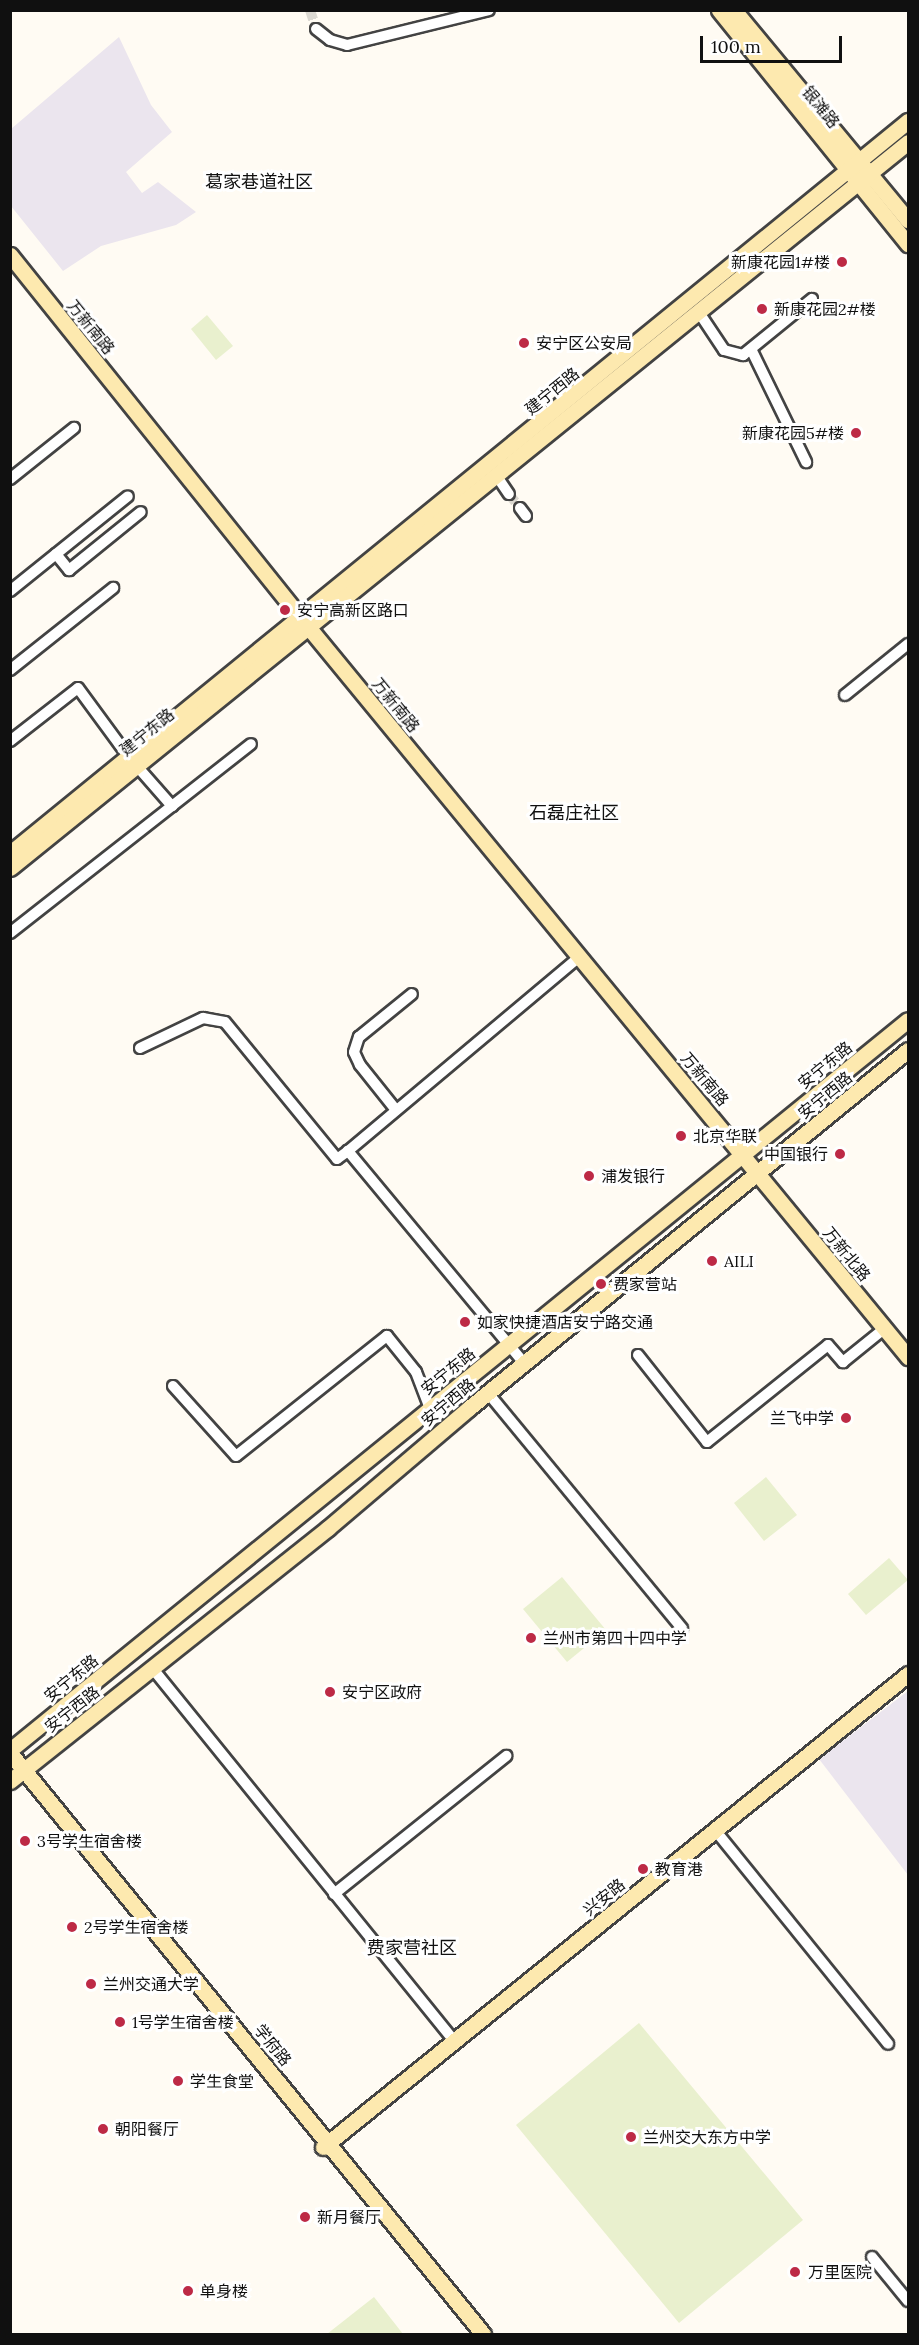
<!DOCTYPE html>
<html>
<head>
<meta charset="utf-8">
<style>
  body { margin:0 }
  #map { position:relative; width:919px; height:2345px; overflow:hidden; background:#fffbf3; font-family:Lora,"Noto Sans SC",serif }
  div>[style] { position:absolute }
  .industrial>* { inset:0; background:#ebe5ee }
  .pitch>* { inset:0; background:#e9f0ce }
  .street-tunnel>* { height:10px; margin-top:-5px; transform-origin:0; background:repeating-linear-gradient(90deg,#dbd8d1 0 10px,transparent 0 15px) }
  .roads { filter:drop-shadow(2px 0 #434343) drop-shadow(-2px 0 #434343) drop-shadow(0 2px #434343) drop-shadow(0 -2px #434343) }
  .street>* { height:10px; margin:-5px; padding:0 5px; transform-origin:5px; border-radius:5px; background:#fff }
  .secondary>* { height:15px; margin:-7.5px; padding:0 7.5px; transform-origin:7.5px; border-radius:7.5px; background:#fde9af }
  .dots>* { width:16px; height:16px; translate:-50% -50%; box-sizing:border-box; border:3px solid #fff; border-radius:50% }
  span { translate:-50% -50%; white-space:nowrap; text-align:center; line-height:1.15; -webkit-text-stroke:6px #fff; paint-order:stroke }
  .street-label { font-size:16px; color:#101010 }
  .poi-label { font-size:16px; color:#101010 }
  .right { translate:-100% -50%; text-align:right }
  .left { translate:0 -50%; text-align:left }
  .neighbourhood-label { font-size:18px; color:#101010 }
  .frame { position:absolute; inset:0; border:12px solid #101010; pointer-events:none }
  .scale { position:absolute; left:700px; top:36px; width:142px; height:27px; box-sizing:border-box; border:3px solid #101010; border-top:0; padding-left:8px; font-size:18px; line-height:21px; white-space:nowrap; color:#101010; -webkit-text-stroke:4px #fff; paint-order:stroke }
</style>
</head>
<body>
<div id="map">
  <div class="industrial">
    <i style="clip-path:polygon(119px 37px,151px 105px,172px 132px,126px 172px,142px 193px,158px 182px,196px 212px,176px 225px,101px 246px,63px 271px,11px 206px,11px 129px)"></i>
    <i style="clip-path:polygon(908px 1691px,908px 1875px,819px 1759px)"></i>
  </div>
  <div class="pitch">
    <i style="clip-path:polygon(207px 315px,233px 346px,216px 360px,191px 329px)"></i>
    <i style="clip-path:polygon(766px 1477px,797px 1515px,764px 1541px,734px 1503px)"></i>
    <i style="clip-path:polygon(889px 1558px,908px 1580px,866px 1615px,848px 1594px)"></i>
    <i style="clip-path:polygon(562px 1577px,606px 1630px,567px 1662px,523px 1609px)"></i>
    <i style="clip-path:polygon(639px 2023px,803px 2220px,679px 2323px,516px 2125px)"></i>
    <i style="clip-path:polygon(374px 2297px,403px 2334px,327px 2334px)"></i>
  </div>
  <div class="street-tunnel">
    <i style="left:310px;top:10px;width:20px;rotate:72deg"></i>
    <i style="left:509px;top:494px;width:18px;rotate:52deg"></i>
  </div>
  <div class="roads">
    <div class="street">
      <i style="left:316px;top:29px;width:18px;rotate:38deg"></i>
      <i style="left:330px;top:40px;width:18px;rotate:16deg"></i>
      <i style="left:347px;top:45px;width:146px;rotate:-13.8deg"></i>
      <i style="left:698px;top:311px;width:47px;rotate:56.3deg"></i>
      <i style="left:724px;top:350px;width:20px;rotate:15deg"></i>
      <i style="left:743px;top:355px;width:89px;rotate:-39.1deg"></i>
      <i style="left:751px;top:349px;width:126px;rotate:64deg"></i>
      <i style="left:496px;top:475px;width:23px;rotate:56deg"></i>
      <i style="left:10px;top:479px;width:82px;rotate:-38.6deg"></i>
      <i style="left:520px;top:508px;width:10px;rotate:53deg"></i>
      <i style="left:56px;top:554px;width:21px;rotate:51deg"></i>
      <i style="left:69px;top:570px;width:92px;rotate:-38.9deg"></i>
      <i style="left:10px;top:591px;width:151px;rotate:-38.8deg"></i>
      <i style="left:10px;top:670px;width:132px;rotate:-38.5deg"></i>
      <i style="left:845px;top:695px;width:81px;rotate:-39deg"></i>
      <i style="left:10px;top:741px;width:86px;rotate:-37.9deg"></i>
      <i style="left:78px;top:688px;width:84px;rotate:53.7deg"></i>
      <i style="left:128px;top:756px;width:67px;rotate:48.7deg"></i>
      <i style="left:10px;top:933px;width:306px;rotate:-38.1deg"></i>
      <i style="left:140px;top:1048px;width:70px;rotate:-25.5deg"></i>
      <i style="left:203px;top:1018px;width:22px;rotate:10deg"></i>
      <i style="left:225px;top:1022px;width:177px;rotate:50.7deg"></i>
      <i style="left:337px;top:1159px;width:14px;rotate:-36deg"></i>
      <i style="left:396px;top:1110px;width:58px;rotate:-128.7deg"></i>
      <i style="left:360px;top:1065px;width:14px;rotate:-115deg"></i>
      <i style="left:354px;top:1052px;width:16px;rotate:-72deg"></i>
      <i style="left:359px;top:1037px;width:68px;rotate:-39.1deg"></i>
      <i style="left:638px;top:1355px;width:111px;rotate:51.6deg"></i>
      <i style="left:707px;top:1442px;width:155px;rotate:-38.7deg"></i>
      <i style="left:828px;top:1345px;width:23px;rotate:49deg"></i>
      <i style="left:843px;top:1362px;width:54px;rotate:-39deg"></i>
      <i style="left:524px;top:1363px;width:276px;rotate:-129.7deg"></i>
      <i style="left:348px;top:1151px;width:303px;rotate:-40deg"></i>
      <i style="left:173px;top:1386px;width:94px;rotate:48deg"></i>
      <i style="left:236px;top:1456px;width:193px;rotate:-38.5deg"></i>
      <i style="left:387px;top:1336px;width:46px;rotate:51.1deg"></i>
      <i style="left:416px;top:1372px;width:40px;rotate:69deg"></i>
      <i style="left:488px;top:1393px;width:305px;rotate:50.5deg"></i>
      <i style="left:153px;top:1669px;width:479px;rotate:51deg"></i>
      <i style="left:715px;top:1830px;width:275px;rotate:51deg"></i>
      <i style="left:334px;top:1894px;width:221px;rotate:-38.7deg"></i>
      <i style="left:872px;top:2257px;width:57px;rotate:50.7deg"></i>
    </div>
    <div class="secondary">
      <i style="left:719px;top:10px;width:301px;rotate:51.1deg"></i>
      <i style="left:734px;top:10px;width:273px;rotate:50.4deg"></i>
      <i style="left:10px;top:255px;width:464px;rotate:51.3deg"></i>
      <i style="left:300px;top:617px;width:958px;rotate:50.59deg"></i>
      <i style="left:10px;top:853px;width:1159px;rotate:-39.19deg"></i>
      <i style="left:10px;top:868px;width:1155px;rotate:-38.95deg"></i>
      <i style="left:10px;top:1750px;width:1157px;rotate:-39.11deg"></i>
      <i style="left:10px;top:1753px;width:749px;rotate:50.85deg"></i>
      <i style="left:10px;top:1781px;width:406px;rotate:-38.5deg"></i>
      <i style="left:328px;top:1528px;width:185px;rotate:-40.4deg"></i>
      <i style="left:469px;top:1408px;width:566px;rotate:-39.2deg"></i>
      <i style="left:323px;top:2147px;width:752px;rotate:-38.96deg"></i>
    </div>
  </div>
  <div class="dots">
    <i style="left:842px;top:262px;background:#bd2a46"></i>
    <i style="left:762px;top:309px;background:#bd2a46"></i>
    <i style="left:524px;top:343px;background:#bd2a46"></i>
    <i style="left:856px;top:433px;background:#bd2a46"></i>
    <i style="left:285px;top:610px;background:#bd2a46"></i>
    <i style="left:681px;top:1136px;background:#bd2a46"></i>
    <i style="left:840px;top:1154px;background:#bd2a46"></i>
    <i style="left:589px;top:1176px;background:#bd2a46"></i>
    <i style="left:712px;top:1261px;background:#bd2a46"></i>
    <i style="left:601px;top:1284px;background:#bd2a46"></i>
    <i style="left:465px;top:1322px;background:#bd2a46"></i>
    <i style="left:846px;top:1418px;background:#bd2a46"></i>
    <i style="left:531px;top:1638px;background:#bd2a46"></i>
    <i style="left:330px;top:1692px;background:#bd2a46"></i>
    <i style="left:25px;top:1841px;background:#bd2a46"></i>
    <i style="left:643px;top:1869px;background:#bd2a46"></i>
    <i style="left:72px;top:1927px;background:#bd2a46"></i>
    <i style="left:91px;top:1984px;background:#bd2a46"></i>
    <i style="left:120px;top:2022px;background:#bd2a46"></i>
    <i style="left:178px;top:2081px;background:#bd2a46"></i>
    <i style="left:103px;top:2129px;background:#bd2a46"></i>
    <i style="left:631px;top:2137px;background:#bd2a46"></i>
    <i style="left:305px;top:2217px;background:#bd2a46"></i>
    <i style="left:795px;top:2272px;background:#bd2a46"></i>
    <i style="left:188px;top:2291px;background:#bd2a46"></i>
  </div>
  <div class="street-label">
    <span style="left:821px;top:107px;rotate:51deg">银滩路</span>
    <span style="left:91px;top:327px;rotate:51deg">万新南路</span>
    <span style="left:552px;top:391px;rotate:-39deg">建宁西路</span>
    <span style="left:396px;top:705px;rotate:51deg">万新南路</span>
    <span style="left:147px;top:732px;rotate:-39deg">建宁东路</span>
    <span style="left:825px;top:1065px;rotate:-39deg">安宁东路</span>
    <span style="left:705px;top:1079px;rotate:50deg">万新南路</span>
    <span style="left:825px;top:1095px;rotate:-39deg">安宁西路</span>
    <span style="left:847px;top:1254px;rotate:51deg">万新北路</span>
    <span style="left:448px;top:1371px;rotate:-39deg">安宁东路</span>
    <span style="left:448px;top:1402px;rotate:-40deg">安宁西路</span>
    <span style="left:71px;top:1678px;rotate:-39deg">安宁东路</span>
    <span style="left:72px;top:1709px;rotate:-38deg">安宁西路</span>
    <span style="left:604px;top:1897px;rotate:-39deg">兴安路</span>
    <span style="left:273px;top:2045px;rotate:51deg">学府路</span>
  </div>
  <div class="poi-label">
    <span class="right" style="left:830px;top:262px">新康花园1#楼</span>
    <span class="left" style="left:774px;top:309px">新康花园2#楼</span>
    <span class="left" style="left:536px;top:343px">安宁区公安局</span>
    <span class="right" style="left:844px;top:433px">新康花园5#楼</span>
    <span class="left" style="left:297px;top:610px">安宁高新区路口</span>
    <span class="left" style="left:693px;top:1136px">北京华联</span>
    <span class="right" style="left:828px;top:1154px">中国银行</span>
    <span class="left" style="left:601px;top:1176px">浦发银行</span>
    <span class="left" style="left:724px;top:1261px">AILI</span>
    <span class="left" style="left:613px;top:1284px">费家营站</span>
    <span class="left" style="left:477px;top:1322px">如家快捷酒店安宁路交通</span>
    <span class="right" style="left:834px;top:1418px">兰飞中学</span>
    <span class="left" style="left:543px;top:1638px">兰州市第四十四中学</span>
    <span class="left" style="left:342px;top:1692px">安宁区政府</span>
    <span class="left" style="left:37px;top:1841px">3号学生宿舍楼</span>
    <span class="left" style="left:655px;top:1869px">教育港</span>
    <span class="left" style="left:84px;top:1927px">2号学生宿舍楼</span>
    <span class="left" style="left:103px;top:1984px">兰州交通大学</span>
    <span class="left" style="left:132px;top:2022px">1号学生宿舍楼</span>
    <span class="left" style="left:190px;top:2081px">学生食堂</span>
    <span class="left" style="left:115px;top:2129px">朝阳餐厅</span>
    <span class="left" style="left:643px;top:2137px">兰州交大东方中学</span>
    <span class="left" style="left:317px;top:2217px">新月餐厅</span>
    <span class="left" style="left:808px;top:2272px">万里医院</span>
    <span class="left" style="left:200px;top:2291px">单身楼</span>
  </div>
  <div class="neighbourhood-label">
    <span style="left:259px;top:182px">葛家巷道社区</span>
    <span style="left:574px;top:813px">石磊庄社区</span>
    <span style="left:412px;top:1948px">费家营社区</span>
  </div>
  <div class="frame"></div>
  <div class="scale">100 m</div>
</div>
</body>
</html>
